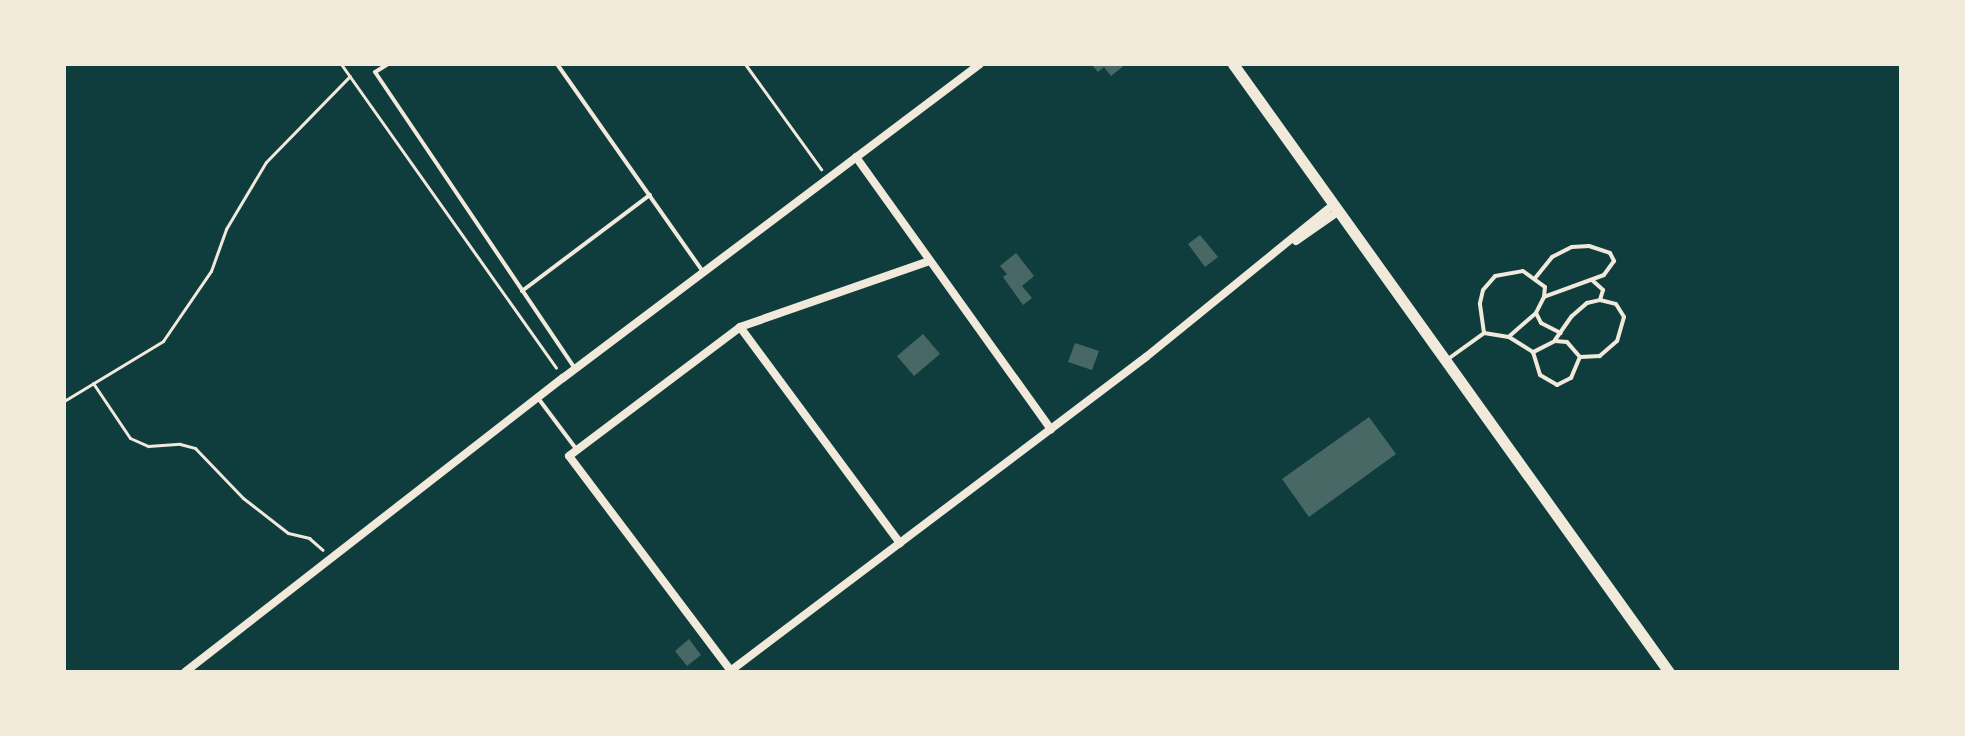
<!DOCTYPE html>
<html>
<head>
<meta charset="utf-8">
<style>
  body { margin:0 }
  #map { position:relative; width:1965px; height:736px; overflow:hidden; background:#0f3d3e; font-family:"IBM Plex Serif",serif }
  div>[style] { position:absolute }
  .building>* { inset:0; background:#486865 }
  .path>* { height:3px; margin:-1.5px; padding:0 1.5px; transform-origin:1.5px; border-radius:1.5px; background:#f1e9da }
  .service>* { height:4px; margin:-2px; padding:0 2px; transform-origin:2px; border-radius:2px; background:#f1e9da }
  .minor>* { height:8px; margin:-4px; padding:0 4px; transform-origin:4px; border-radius:4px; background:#f1e9da }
  .secondary>* { height:11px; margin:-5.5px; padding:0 5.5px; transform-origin:5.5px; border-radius:5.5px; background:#f1e9da }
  span { translate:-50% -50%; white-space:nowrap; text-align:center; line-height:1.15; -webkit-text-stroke:6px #f1e9da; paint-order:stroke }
  .frame { position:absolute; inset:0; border:66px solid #f1e9da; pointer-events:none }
</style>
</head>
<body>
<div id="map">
  <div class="building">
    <i style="clip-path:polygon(1091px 64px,1126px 64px,1111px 76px,1104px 67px,1098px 72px)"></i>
    <i style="clip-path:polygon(1200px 235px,1218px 257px,1205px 267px,1188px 244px)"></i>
    <i style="clip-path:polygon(1016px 253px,1034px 276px,1022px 286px,1032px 298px,1023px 305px,1003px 277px,1007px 274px,1000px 266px)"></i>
    <i style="clip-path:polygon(923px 334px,940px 354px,914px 376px,897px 356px)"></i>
    <i style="clip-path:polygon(1075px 343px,1099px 351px,1092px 370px,1068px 362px)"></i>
    <i style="clip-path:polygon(1369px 417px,1396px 454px,1309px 517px,1282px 479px)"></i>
    <i style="clip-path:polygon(689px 639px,701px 655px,687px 666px,675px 651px)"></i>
  </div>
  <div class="path">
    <i style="left:341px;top:64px;width:372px;rotate:54.7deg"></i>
    <i style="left:745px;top:64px;width:130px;rotate:54.1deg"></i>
    <i style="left:93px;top:383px;width:66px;rotate:56.1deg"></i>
    <i style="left:130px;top:438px;width:20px;rotate:24deg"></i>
    <i style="left:148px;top:446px;width:32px;rotate:-4deg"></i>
    <i style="left:180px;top:444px;width:16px;rotate:15deg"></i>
    <i style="left:195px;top:448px;width:69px;rotate:46.2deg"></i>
    <i style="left:243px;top:498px;width:57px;rotate:37.9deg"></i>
    <i style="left:288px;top:533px;width:22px;rotate:13deg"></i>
    <i style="left:309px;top:538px;width:18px;rotate:41deg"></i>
    <i style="left:64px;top:401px;width:116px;rotate:-31.2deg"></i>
    <i style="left:163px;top:341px;width:85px;rotate:-55.6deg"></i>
    <i style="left:211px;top:271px;width:45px;rotate:-70.3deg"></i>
    <i style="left:226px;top:229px;width:78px;rotate:-59.2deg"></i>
    <i style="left:266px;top:162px;width:120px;rotate:-45.7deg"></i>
  </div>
  <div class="service">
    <i style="left:388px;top:64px;width:15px;rotate:148deg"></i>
    <i style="left:375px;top:72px;width:358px;rotate:56deg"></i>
    <i style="left:557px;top:64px;width:252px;rotate:54.9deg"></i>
    <i style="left:1536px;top:277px;width:26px;rotate:-51deg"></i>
    <i style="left:1552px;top:257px;width:22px;rotate:-27deg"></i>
    <i style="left:1572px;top:247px;width:17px;rotate:-3deg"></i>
    <i style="left:1589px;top:246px;width:22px;rotate:18deg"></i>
    <i style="left:1610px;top:253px;width:9px;rotate:63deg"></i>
    <i style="left:1614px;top:261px;width:17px;rotate:126deg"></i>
    <i style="left:1604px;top:275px;width:64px;rotate:159.9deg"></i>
    <i style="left:1592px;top:280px;width:15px;rotate:42deg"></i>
    <i style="left:1603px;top:290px;width:10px;rotate:107deg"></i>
    <i style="left:522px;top:291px;width:160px;rotate:-36.9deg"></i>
    <i style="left:1536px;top:313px;width:11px;rotate:63deg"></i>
    <i style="left:1541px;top:323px;width:22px;rotate:27deg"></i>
    <i style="left:1484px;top:333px;width:30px;rotate:-98deg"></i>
    <i style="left:1480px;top:303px;width:13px;rotate:-77deg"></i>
    <i style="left:1483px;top:290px;width:18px;rotate:-49deg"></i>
    <i style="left:1495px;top:276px;width:28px;rotate:-10deg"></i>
    <i style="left:1523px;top:271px;width:27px;rotate:36deg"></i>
    <i style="left:1545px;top:287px;width:10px;rotate:96deg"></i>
    <i style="left:1544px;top:297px;width:18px;rotate:117deg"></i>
    <i style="left:1536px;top:313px;width:35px;rotate:139deg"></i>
    <i style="left:1555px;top:340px;width:29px;rotate:-55deg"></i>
    <i style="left:1572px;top:316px;width:20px;rotate:-41deg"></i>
    <i style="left:1587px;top:303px;width:13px;rotate:-13deg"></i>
    <i style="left:1600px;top:300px;width:16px;rotate:14deg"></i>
    <i style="left:1616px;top:304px;width:15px;rotate:58deg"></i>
    <i style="left:1624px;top:317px;width:25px;rotate:106deg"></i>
    <i style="left:1617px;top:341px;width:23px;rotate:139deg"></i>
    <i style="left:1600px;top:356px;width:20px;rotate:177deg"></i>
    <i style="left:1448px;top:359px;width:44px;rotate:-35.8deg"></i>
    <i style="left:1484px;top:333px;width:25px;rotate:9deg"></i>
    <i style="left:1509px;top:337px;width:28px;rotate:32deg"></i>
    <i style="left:1533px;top:352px;width:24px;rotate:73deg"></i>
    <i style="left:1540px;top:375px;width:20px;rotate:30deg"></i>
    <i style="left:1557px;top:385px;width:16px;rotate:-27deg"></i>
    <i style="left:1571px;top:378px;width:23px;rotate:-67deg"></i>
    <i style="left:1580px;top:357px;width:20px;rotate:-131deg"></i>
    <i style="left:1567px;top:342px;width:12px;rotate:-175deg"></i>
    <i style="left:1555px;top:341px;width:25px;rotate:153deg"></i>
    <i style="left:538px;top:398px;width:65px;rotate:53.1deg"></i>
  </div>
  <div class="minor">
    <i style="left:856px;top:157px;width:335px;rotate:54.4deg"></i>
    <i style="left:1296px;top:241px;width:52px;rotate:-34.9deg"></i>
    <i style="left:740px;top:327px;width:269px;rotate:53.5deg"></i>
    <i style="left:731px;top:671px;width:269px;rotate:-127deg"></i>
    <i style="left:569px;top:456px;width:214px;rotate:-37deg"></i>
    <i style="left:740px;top:327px;width:201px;rotate:-19.2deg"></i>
    <i style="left:185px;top:672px;width:479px;rotate:-37.9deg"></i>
    <i style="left:563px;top:378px;width:522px;rotate:-36.98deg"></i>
    <i style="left:729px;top:672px;width:523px;rotate:-37.07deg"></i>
    <i style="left:1146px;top:357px;width:242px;rotate:-39.1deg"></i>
  </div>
  <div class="secondary">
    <i style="left:1233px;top:64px;width:748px;rotate:54.36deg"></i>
  </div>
  <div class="frame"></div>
</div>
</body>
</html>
